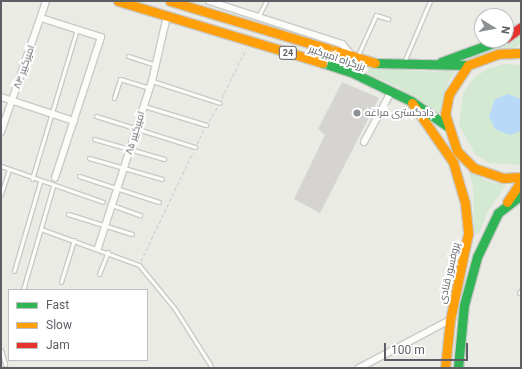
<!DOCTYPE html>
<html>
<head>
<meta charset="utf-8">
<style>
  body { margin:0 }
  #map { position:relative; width:522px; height:369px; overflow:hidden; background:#ebebe6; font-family:Roboto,Cairo,sans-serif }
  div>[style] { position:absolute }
  .green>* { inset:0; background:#d3e9d2 }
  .water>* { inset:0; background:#b8daf8 }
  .building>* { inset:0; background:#d5d4d1 }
  .path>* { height:1px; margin-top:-0.5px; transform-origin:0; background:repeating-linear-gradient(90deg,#c8cdca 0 4px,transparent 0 6px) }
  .roads { filter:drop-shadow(1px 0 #c9c9c8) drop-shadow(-1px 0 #c9c9c8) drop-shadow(0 1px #c9c9c8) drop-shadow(0 -1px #c9c9c8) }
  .lane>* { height:3px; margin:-1.5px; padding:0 1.5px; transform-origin:1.5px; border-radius:1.5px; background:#fcfcfb }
  .street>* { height:6px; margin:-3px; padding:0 3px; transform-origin:3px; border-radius:3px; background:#fcfcfb }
  .fast>* { height:9px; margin:-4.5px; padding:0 4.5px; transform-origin:4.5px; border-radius:4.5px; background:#30b455 }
  .slow>* { height:9px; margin:-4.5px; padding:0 4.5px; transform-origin:4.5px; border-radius:4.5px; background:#ff9f0a }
  .jam>* { height:9px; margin:-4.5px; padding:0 4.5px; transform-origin:4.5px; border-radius:4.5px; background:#e5322d }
  .path-bridge>* { height:1px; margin-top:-0.5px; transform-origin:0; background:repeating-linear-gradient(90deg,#c8cdca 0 4px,transparent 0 6px) }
  .dots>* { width:11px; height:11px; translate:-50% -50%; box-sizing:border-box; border:2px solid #fff; border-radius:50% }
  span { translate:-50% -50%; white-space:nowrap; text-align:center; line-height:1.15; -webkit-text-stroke:4px #fff; paint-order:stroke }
  .shield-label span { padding:1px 3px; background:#fff; border:1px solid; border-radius:3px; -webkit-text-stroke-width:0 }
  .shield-label { font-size:9px; color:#5b5f64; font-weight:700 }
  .street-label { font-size:10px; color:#5b5f64 }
  .poi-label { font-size:10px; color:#5b5f64 }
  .left { translate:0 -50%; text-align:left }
  .frame { position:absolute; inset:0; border:2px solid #5b5f64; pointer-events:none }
  .legend { position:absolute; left:8px; top:289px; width:140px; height:72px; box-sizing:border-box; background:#fff; border:1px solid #bdbfc1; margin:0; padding:5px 7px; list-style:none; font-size:12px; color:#5b5f64 }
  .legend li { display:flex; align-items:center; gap:8px; height:20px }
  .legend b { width:20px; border:1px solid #bdbfc1 }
  .north { position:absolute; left:474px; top:8px; width:40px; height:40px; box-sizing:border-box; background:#fff; border:1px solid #bdbfc1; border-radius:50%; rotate:100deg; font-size:11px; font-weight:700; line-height:16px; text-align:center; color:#5b5f64 }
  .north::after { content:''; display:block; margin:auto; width:14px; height:18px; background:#8d9092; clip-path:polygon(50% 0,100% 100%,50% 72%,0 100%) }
  .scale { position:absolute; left:384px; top:343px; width:84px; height:18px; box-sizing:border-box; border:2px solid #5b5f64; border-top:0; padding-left:5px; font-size:12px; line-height:14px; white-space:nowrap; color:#5b5f64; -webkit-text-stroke:3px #fff; paint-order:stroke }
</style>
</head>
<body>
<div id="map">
  <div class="green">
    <i style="clip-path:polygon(521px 27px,521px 43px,512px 51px,468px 65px,433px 65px)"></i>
    <i style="clip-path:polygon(504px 64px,521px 65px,521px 165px,489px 163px,475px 154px,459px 125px,463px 93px,473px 79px,487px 69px)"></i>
    <i style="clip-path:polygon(369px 68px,437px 72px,456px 69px,446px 87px,440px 115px,398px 87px,367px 73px)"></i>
    <i style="clip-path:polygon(468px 169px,487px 181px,506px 185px,487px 213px,479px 234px,474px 233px,473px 187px)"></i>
  </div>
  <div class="water">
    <i style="clip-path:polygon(508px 94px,521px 99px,521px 131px,510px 135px,495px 129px,489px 117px,495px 99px)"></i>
  </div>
  <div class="building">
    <i style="clip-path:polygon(342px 82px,379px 98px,320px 213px,294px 199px,325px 135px,318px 129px)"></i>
  </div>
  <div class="path">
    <i style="left:222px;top:98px;width:55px;rotate:-63.9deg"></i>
    <i style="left:209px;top:121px;width:17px;rotate:-59deg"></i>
    <i style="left:197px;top:144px;width:17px;rotate:-65deg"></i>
    <i style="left:141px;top:261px;width:121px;rotate:-64.5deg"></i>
  </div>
  <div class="roads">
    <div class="lane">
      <i style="left:258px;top:17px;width:18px;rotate:-63deg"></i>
      <i style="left:128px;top:56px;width:29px;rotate:18deg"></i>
      <i style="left:357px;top:57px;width:46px;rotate:-65.7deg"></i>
      <i style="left:376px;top:15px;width:13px;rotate:18deg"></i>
      <i style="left:404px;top:62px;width:66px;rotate:-66.9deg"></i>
      <i style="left:152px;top:81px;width:71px;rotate:17.9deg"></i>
      <i style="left:114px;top:98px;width:20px;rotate:-72deg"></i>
      <i style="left:120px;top:79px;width:30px;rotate:17deg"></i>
      <i style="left:144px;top:106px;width:65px;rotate:17deg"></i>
      <i style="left:96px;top:116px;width:104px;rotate:17.4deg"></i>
      <i style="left:94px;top:139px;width:73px;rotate:15.9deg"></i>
      <i style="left:89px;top:158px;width:76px;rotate:16deg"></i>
      <i style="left:1px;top:166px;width:108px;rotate:19.4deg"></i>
      <i style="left:79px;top:176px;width:84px;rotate:18deg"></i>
      <i style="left:32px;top:179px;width:157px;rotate:-73.3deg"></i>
      <i style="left:1px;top:194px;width:25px;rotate:-72deg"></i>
      <i style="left:112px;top:205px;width:30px;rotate:20deg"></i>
      <i style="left:68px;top:214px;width:67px;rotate:17.4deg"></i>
      <i style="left:41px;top:229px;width:104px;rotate:20.2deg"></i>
      <i style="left:139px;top:265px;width:57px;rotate:50.7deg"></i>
      <i style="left:175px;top:309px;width:67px;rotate:57.7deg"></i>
      <i style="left:14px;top:271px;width:93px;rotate:-73.7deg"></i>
      <i style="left:99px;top:274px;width:24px;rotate:-68deg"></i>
      <i style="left:61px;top:282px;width:44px;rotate:-72.8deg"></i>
      <i style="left:23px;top:290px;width:108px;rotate:-73.9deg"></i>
      <i style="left:519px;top:293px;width:4px;rotate:-56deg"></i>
      <i style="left:1px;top:350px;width:15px;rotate:74deg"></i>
    </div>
    <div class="street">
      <i style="left:209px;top:1px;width:140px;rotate:17.9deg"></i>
      <i style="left:342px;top:44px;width:16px;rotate:50deg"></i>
      <i style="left:41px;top:18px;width:63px;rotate:17.6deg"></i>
      <i style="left:101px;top:37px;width:148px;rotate:108.1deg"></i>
      <i style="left:1px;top:97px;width:77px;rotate:18.2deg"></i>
      <i style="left:1px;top:132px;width:139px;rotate:-71deg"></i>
      <i style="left:364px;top:142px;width:57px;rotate:-61.6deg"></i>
      <i style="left:98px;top:248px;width:176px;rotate:-72.1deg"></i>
      <i style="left:152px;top:81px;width:67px;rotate:-77deg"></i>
      <i style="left:359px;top:368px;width:103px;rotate:-27.8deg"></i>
    </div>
    <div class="fast">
      <i style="left:441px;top:62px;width:64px;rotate:-20.1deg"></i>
      <i style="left:323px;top:63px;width:29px;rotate:18deg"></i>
      <i style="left:351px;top:72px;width:67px;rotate:25.8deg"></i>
      <i style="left:411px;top:101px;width:44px;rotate:34.8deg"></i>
      <i style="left:375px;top:63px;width:93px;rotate:1.2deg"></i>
      <i style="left:458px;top:368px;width:63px;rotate:-84.6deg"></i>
      <i style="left:464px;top:305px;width:50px;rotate:-74.8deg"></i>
      <i style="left:477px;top:257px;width:49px;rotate:-64.5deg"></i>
      <i style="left:498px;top:213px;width:29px;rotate:-38deg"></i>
    </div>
    <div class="slow">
      <i style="left:118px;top:1px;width:214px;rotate:16.8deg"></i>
      <i style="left:170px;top:1px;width:214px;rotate:16.8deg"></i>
      <i style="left:521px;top:53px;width:23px;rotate:178deg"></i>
      <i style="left:498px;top:54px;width:32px;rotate:160deg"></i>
      <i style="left:468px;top:65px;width:35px;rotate:123deg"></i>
      <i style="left:449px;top:94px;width:20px;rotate:101deg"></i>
      <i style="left:445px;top:114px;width:39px;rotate:72deg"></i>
      <i style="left:457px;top:151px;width:24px;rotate:45deg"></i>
      <i style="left:474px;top:168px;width:31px;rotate:19deg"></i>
      <i style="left:503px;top:178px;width:18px;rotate:-3deg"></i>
      <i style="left:412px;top:103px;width:72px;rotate:55.2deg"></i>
      <i style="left:453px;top:162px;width:43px;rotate:73.7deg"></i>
      <i style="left:465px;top:203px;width:31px;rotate:84deg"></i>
      <i style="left:468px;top:234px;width:88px;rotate:101.8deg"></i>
      <i style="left:450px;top:320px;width:48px;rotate:95.9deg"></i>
      <i style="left:507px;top:202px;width:25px;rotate:-56deg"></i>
    </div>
    <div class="jam">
      <i style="left:506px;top:38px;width:19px;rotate:-36deg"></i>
    </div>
  </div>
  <div class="path-bridge">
    <i style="left:325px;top:70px;width:26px;rotate:-72deg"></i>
  </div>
  <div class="dots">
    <i style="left:357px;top:113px;background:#8d9092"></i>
  </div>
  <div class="shield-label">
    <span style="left:288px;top:53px">24</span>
  </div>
  <div class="street-label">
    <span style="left:337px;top:58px;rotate:19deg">بزرگراه امیرکبیر</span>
    <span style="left:24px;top:67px;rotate:-71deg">امیرکبیر ۸۴</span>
    <span style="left:135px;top:133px;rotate:-73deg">امیرکبیر ۸۵</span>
    <span style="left:449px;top:273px;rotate:-77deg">پروفسور قنادی</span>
  </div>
  <div class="poi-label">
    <span class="left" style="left:365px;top:113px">دادگستری مراغه</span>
  </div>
  <div class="frame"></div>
  <ul class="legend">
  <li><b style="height:5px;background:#30b455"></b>Fast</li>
  <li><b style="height:5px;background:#ff9f0a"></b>Slow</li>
  <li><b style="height:5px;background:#e5322d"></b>Jam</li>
  </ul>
  <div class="north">N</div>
  <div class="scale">100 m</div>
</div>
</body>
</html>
